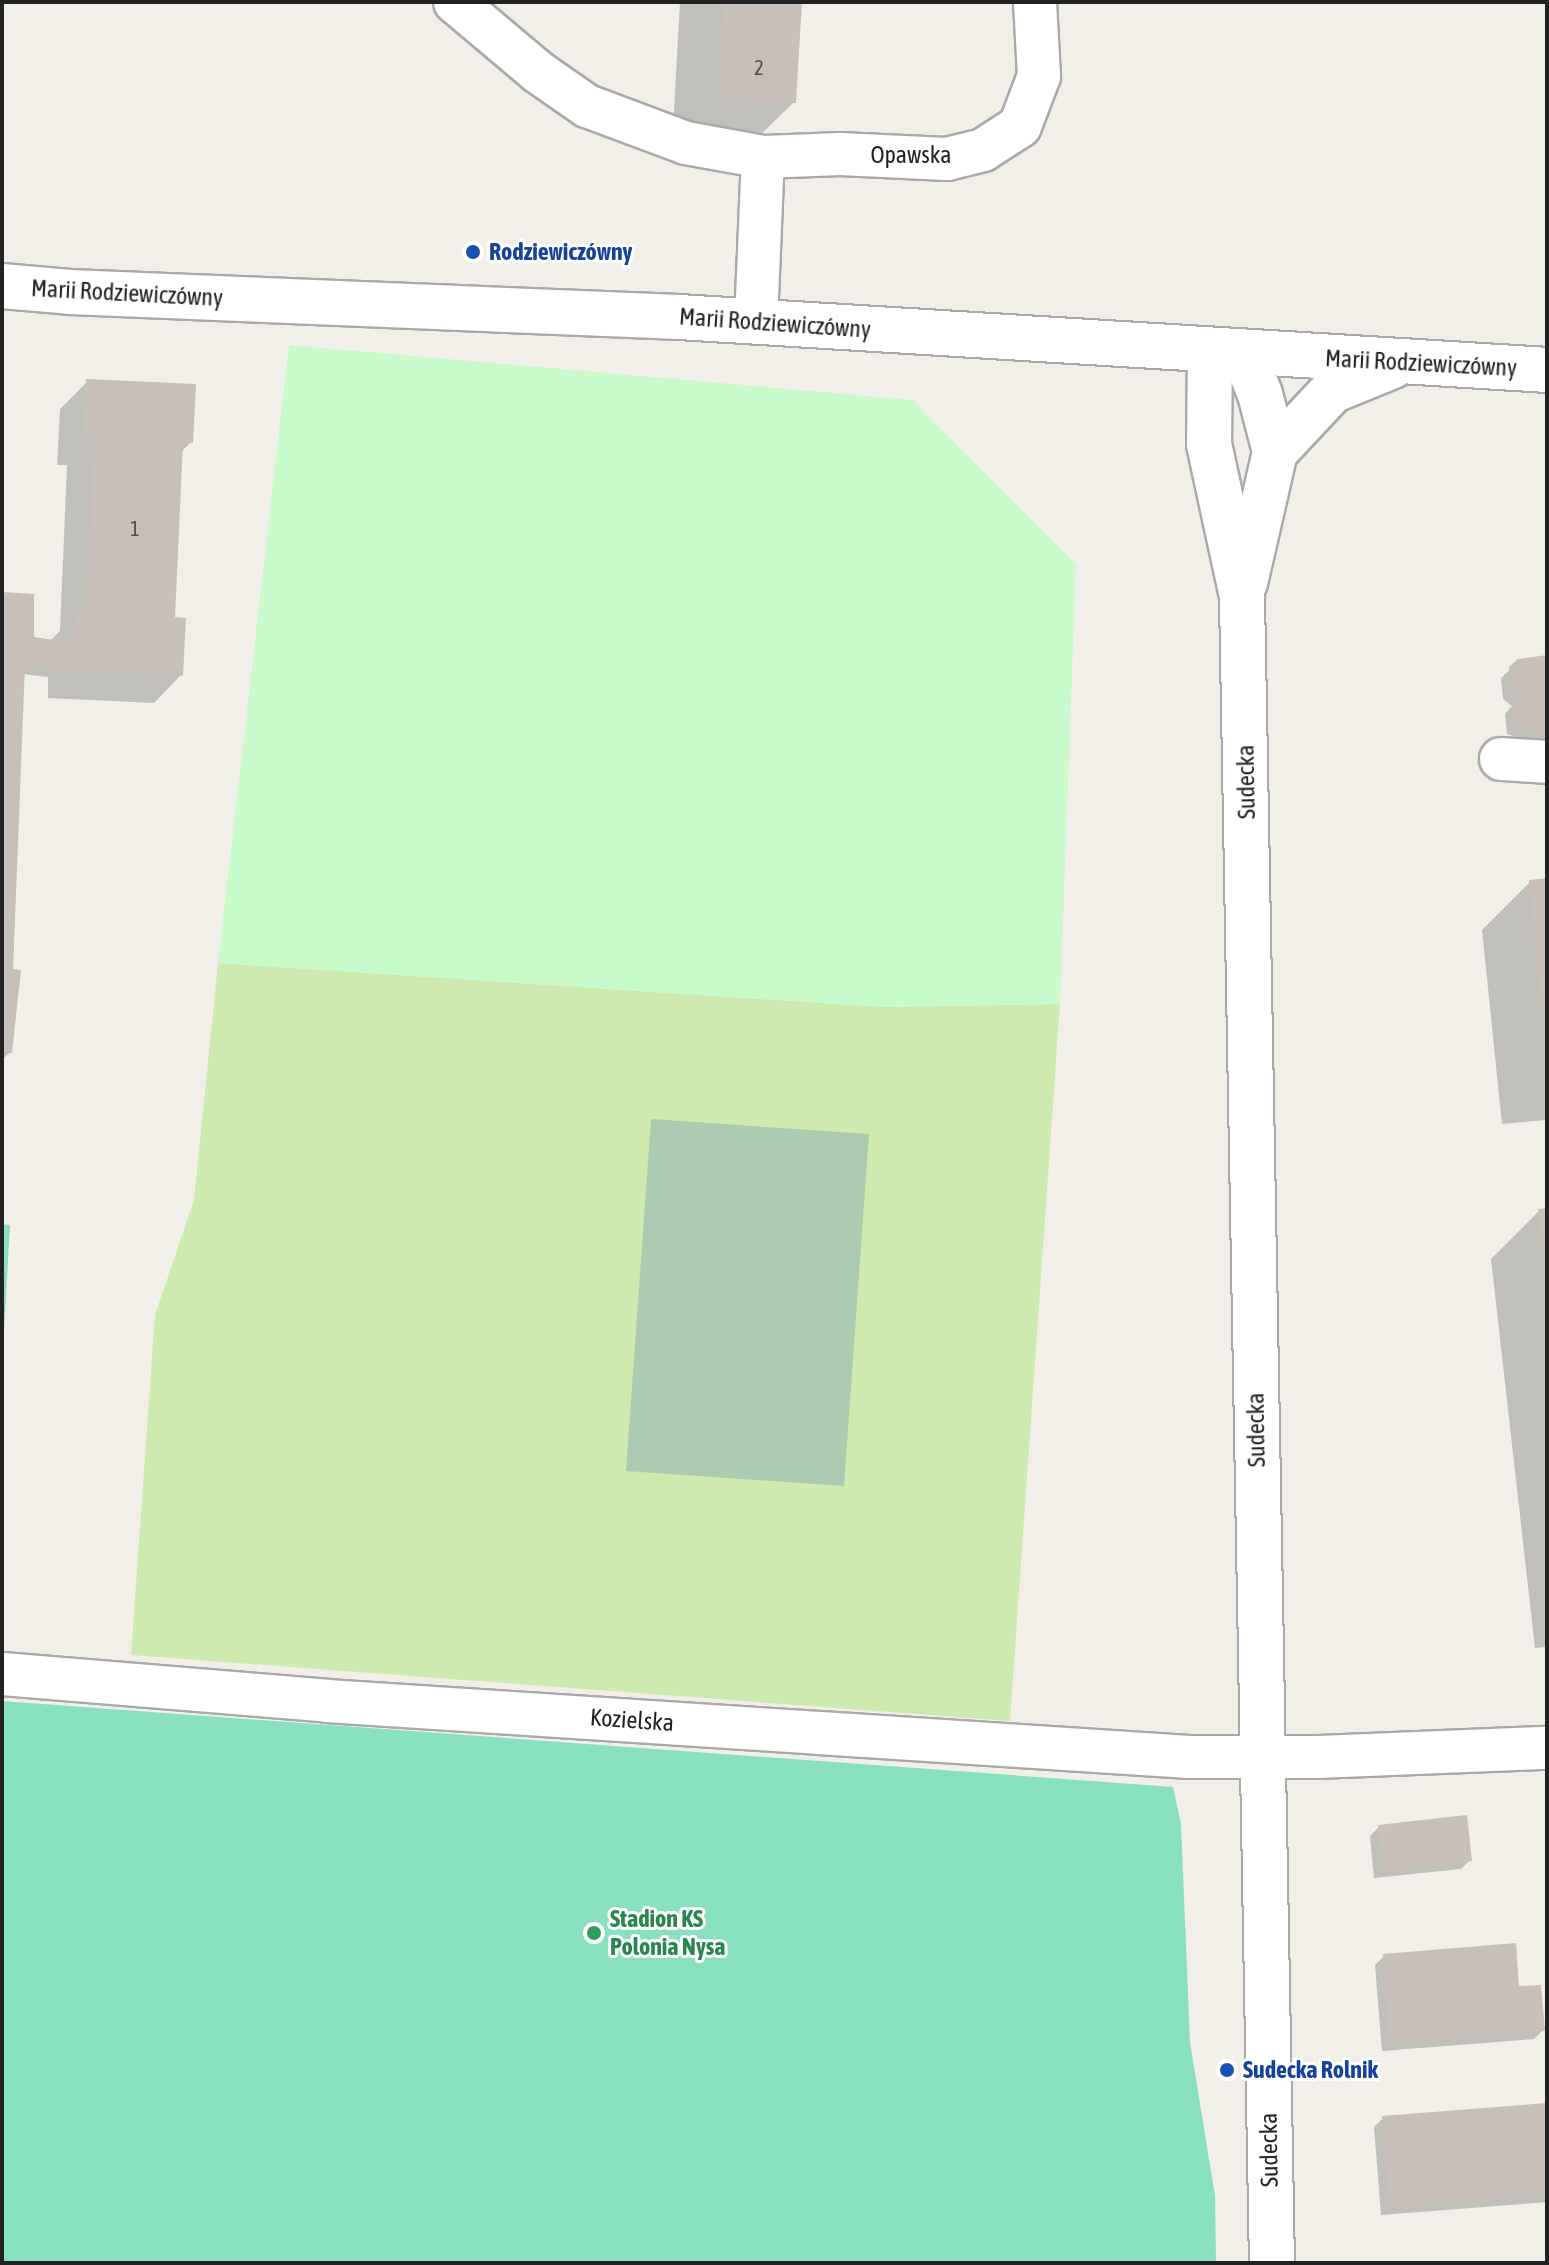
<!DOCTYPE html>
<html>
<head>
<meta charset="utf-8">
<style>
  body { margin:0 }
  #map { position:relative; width:1549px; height:2265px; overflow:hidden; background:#f2efe9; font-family:"Asap Condensed",sans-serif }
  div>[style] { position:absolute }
  .grass>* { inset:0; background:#cdebb0 }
  .cemetery>* { inset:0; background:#aacbaf }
  .park>* { inset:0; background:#c8facc }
  .pitch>* { inset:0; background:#88e0be }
  .shadow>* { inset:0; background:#0003 }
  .building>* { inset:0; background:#c7bfb8 }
  .roads { filter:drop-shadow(2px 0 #a9a9a9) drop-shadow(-2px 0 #a9a9a9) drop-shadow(0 2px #a9a9a9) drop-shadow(0 -2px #a9a9a9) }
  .minor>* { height:42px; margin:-21px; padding:0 21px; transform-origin:21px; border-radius:21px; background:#fff }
  .tertiary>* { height:44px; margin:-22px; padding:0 22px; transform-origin:22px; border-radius:22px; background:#fff }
  .dots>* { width:22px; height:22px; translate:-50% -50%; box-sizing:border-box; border:4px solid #fff; border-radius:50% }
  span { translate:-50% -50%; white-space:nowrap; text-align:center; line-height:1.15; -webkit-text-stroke:6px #fff; paint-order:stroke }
  .number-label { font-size:20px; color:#4b4948 }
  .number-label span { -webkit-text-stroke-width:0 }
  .street-label { font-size:24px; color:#222 }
  .transit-label { font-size:24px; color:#164399; font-weight:700 }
  .left { translate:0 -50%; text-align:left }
  .leisure-label { font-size:24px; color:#27864d; font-weight:700 }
  .frame { position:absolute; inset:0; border:4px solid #222; pointer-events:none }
</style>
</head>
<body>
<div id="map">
  <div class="grass">
    <i style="clip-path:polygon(218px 963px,883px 1007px,1060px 1004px,1010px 1721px,131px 1655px,155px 1315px,194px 1200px)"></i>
  </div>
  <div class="cemetery">
    <i style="clip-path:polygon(651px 1119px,869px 1134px,844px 1486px,626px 1471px)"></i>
  </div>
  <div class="park">
    <i style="clip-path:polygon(289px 345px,913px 400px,1076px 564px,1060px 1004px,883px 1007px,218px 963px)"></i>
  </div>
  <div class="pitch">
    <i style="clip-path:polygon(2px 1224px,10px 1225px,2px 1367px)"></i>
    <i style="clip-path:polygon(2px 1701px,1173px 1787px,1181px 1824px,1190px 2042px,1215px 2196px,1216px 2263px,2px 2263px)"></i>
  </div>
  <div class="shadow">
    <i style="clip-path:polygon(680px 2px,800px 2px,794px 102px,746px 149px,672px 145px)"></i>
    <i style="clip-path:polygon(87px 382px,191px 442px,180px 453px,173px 619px,181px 675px,154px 703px,48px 698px,48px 677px,23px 674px,10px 1052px,2px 1060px,2px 594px,32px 643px,50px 641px,60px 631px,67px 465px,57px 465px,60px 409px)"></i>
    <i style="clip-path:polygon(1547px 657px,1547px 769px,1527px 750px,1526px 740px,1507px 734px,1505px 714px,1512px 706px,1503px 699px,1501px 678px,1519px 661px)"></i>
    <i style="clip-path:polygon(1547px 880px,1547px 1120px,1502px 1124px,1482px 930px,1530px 882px)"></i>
    <i style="clip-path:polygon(1547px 1210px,1547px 1647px,1535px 1648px,1491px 1259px,1539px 1211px)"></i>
    <i style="clip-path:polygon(1379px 1827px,1470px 1860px,1461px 1869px,1374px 1878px,1370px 1836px)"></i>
    <i style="clip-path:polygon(1384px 1956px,1517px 1988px,1543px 2030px,1534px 2039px,1382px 2051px,1375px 1965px)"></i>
    <i style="clip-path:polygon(1547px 2105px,1547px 2202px,1381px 2215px,1374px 2127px,1383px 2118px)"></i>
  </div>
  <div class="building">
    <i style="clip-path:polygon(724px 2px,802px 2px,796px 103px,719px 98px)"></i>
    <i style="clip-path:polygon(86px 379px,196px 384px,193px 443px,183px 442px,175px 617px,186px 618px,183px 676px,25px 666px,13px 969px,21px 970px,12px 1053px,2px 1053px,2px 592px,34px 594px,34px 637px,74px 643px,75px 613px,87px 613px,94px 438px,84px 438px)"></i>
    <i style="clip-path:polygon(1547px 655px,1547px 740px,1536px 742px,1534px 731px,1515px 725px,1513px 703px,1519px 696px,1511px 690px,1509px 667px,1518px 659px)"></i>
    <i style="clip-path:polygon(1547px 878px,1547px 1035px,1545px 1035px,1529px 880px)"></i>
    <i style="clip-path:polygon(1547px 1208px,1547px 1270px,1545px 1270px,1538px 1209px)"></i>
    <i style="clip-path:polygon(1467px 1815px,1472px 1861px,1383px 1870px,1378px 1825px)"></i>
    <i style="clip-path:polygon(1516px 1943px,1519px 1986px,1541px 1985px,1545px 2031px,1390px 2043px,1383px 1954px)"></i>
    <i style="clip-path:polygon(1547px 2103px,1547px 2194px,1390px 2207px,1382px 2116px)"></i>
  </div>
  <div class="roads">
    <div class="minor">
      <i style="left:455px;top:2px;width:109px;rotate:40.1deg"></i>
      <i style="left:538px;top:72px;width:60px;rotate:34.8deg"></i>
      <i style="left:587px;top:106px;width:106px;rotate:20.5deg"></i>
      <i style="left:686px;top:143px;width:78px;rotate:10.3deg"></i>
      <i style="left:763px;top:157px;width:77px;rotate:-2.2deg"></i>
      <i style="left:840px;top:154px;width:107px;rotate:2.7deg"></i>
      <i style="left:947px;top:159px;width:37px;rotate:-14deg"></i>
      <i style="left:983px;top:150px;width:44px;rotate:-33deg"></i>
      <i style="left:1020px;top:126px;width:53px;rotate:-69.2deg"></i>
      <i style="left:1039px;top:76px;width:74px;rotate:-93.1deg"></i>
      <i style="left:756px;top:322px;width:165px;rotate:-87.6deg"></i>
      <i style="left:1501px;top:759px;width:46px;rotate:3.7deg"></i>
      <i style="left:2px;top:1674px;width:326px;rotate:4.7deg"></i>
      <i style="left:327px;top:1701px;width:864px;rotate:3.72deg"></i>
      <i style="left:1189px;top:1757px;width:129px"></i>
      <i style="left:1318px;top:1757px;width:229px;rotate:-2.3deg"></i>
    </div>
    <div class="tertiary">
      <i style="left:2px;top:286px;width:68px;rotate:5deg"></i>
      <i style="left:70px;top:292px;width:610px;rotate:2.35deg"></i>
      <i style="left:679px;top:317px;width:870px;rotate:3.49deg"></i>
      <i style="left:1210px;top:351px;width:93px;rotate:90.6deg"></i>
      <i style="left:1209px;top:444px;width:157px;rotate:77.8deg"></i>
      <i style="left:1242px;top:597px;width:1666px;rotate:88.97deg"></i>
      <i style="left:1243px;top:353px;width:44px;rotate:67.5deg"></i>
      <i style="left:1260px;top:394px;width:60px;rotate:75.5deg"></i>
      <i style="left:1275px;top:452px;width:134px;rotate:102.9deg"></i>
      <i style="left:1275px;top:452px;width:83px;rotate:-46.9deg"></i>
      <i style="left:1332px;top:391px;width:66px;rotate:-22.3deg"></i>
    </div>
  </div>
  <div class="dots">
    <i style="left:473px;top:252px;background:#1a4fb4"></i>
    <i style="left:594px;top:1933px;background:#2e9e5b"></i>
    <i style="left:1227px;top:2070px;background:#1a4fb4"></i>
  </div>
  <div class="number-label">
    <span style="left:759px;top:67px">2</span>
    <span style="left:135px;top:528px">1</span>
  </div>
  <div class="street-label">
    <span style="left:911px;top:155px">Opawska</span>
    <span style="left:127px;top:293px;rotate:3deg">Marii Rodziewiczówny</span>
    <span style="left:775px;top:323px;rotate:4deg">Marii Rodziewiczówny</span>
    <span style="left:1421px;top:363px;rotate:3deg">Marii Rodziewiczówny</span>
    <span style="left:1246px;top:782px;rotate:-91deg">Sudecka</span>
    <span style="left:1256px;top:1430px;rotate:-91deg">Sudecka</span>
    <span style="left:632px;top:1720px;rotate:4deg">Kozielska</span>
    <span style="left:1269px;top:2150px;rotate:-91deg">Sudecka</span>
  </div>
  <div class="transit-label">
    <span class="left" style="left:489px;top:252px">Rodziewiczówny</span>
    <span class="left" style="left:1243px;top:2070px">Sudecka Rolnik</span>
  </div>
  <div class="leisure-label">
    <span class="left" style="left:610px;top:1933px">Stadion KS<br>Polonia Nysa</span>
  </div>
  <div class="frame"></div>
</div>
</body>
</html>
